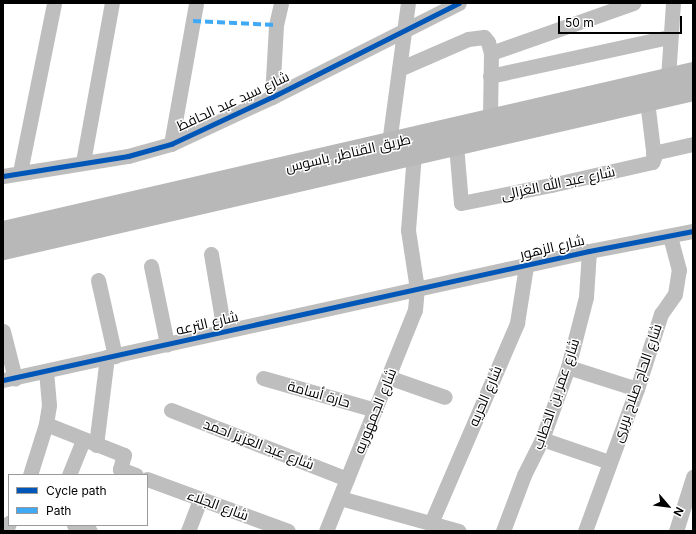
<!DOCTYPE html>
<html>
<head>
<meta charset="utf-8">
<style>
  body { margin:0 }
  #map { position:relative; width:696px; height:534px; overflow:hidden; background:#fff; font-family:Inter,Cairo,sans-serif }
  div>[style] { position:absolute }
  .street>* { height:15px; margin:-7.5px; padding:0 7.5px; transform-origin:7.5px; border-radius:7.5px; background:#bebebe }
  .secondary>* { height:21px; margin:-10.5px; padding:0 10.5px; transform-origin:10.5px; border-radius:10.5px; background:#b8b8b8 }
  .quiet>* { height:4px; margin-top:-2px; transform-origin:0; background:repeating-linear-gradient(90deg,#3fa9f5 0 8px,transparent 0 12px) }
  .cycleway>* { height:5px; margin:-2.5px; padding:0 2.5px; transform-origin:2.5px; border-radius:2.5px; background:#0057b8 }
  span { translate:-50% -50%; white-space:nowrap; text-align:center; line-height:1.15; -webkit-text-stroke:3px #fff; paint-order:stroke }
  .street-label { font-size:14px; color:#000 }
  .frame { position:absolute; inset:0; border:4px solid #000; pointer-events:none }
  .legend { position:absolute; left:8px; top:474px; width:140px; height:52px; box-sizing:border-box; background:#fff; border:1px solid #999; margin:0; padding:5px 7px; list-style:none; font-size:12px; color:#000 }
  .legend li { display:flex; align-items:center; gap:8px; height:20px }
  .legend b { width:20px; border:1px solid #999 }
  .north { position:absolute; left:648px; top:486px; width:40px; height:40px; -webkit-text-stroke:3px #fff; paint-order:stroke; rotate:118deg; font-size:11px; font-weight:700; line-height:16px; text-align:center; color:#000 }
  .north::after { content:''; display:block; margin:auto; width:14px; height:18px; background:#000; clip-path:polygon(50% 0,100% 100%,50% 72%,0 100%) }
  .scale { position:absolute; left:558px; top:16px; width:124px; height:18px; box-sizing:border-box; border:2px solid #000; border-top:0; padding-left:5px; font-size:12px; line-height:14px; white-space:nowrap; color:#000; -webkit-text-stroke:3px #fff; paint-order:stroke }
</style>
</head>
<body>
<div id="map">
  <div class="street">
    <i style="left:491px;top:53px;width:151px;rotate:-19.4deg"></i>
    <i style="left:399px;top:69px;width:75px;rotate:-23.5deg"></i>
    <i style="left:468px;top:39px;width:16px;rotate:-7deg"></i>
    <i style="left:484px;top:37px;width:6px;rotate:51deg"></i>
    <i style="left:488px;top:42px;width:11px;rotate:75deg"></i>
    <i style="left:491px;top:53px;width:66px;rotate:90.9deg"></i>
    <i style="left:490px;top:76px;width:183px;rotate:-12.3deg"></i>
    <i style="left:668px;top:78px;width:75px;rotate:-86.2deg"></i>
    <i style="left:272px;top:97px;width:72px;rotate:-86.8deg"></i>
    <i style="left:276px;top:25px;width:23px;rotate:-77deg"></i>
    <i style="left:389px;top:143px;width:141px;rotate:-82.3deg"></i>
    <i style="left:171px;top:144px;width:143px;rotate:-79.9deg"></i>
    <i style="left:456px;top:145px;width:58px;rotate:85.1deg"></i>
    <i style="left:461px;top:203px;width:92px;rotate:-11.3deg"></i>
    <i style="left:551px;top:185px;width:104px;rotate:-12.8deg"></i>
    <i style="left:652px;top:162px;width:4px;rotate:-63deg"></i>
    <i style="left:654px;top:158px;width:57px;rotate:-97deg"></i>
    <i style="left:653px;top:153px;width:41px;rotate:-12.7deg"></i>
    <i style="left:83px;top:162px;width:162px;rotate:-79.7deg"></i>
    <i style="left:20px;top:172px;width:172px;rotate:-78.6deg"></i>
    <i style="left:3px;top:176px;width:127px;rotate:-9.1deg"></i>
    <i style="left:128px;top:156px;width:45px;rotate:-15.6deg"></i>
    <i style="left:171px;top:144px;width:111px;rotate:-25deg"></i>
    <i style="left:272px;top:97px;width:209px;rotate:-26.7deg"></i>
    <i style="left:211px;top:254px;width:78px;rotate:80.4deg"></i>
    <i style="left:151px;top:266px;width:80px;rotate:78.4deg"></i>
    <i style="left:98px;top:280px;width:78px;rotate:77.4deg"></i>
    <i style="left:3px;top:331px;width:49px;rotate:75.7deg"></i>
    <i style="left:568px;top:367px;width:72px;rotate:17.7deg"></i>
    <i style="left:388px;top:377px;width:60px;rotate:19.3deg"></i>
    <i style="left:263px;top:378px;width:116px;rotate:15.9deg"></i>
    <i style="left:3px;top:380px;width:600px;rotate:-12.41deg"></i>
    <i style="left:589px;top:251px;width:106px;rotate:-10.9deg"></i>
    <i style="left:171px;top:410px;width:189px;rotate:21.4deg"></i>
    <i style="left:46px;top:424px;width:84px;rotate:21.7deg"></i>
    <i style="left:124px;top:455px;width:15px;rotate:106deg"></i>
    <i style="left:120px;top:469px;width:17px;rotate:21deg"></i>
    <i style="left:542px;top:439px;width:71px;rotate:18.9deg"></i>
    <i style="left:96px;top:445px;width:89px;rotate:-82.9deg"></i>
    <i style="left:30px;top:475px;width:53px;rotate:-72.6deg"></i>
    <i style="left:46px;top:424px;width:19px;rotate:-81deg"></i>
    <i style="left:49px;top:405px;width:34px;rotate:-95deg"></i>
    <i style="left:69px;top:475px;width:38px;rotate:-68deg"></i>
    <i style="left:147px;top:479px;width:150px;rotate:20.2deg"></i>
    <i style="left:340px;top:498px;width:123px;rotate:15.5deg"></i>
    <i style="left:431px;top:523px;width:218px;rotate:-66.7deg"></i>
    <i style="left:517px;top:323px;width:58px;rotate:-81deg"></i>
    <i style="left:74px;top:525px;width:17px;rotate:21deg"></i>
    <i style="left:6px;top:531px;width:9px;rotate:-69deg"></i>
    <i style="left:188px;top:531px;width:34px;rotate:-69deg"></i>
    <i style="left:326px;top:531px;width:238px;rotate:-68.1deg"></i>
    <i style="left:415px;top:310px;width:21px;rotate:-85deg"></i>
    <i style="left:417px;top:289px;width:60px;rotate:-98.7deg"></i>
    <i style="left:408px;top:230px;width:76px;rotate:-85.5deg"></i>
    <i style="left:503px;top:531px;width:60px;rotate:-69.4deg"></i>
    <i style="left:524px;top:475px;width:40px;rotate:-63.4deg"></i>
    <i style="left:542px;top:439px;width:77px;rotate:-70.1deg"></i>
    <i style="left:568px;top:367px;width:72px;rotate:-75.6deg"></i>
    <i style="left:586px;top:297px;width:46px;rotate:-86.3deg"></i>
    <i style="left:585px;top:531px;width:151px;rotate:-69.9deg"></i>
    <i style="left:637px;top:389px;width:79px;rotate:-72.3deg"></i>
    <i style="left:661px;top:314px;width:24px;rotate:-55deg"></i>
    <i style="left:675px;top:294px;width:24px;rotate:-81deg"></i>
    <i style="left:679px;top:270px;width:35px;rotate:-105deg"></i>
    <i style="left:676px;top:531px;width:57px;rotate:-72.5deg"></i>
  </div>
  <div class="secondary">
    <i style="left:3px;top:231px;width:708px;rotate:-12.98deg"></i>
    <i style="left:3px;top:249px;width:708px;rotate:-12.98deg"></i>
  </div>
  <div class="quiet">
    <i style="left:193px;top:21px;width:83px;rotate:2.8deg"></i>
  </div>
  <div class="cycleway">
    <i style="left:3px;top:176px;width:127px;rotate:-9.1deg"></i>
    <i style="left:128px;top:156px;width:45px;rotate:-15.6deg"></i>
    <i style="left:171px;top:144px;width:111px;rotate:-25deg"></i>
    <i style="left:272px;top:97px;width:209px;rotate:-26.7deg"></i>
    <i style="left:3px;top:380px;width:600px;rotate:-12.41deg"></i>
    <i style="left:589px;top:251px;width:106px;rotate:-10.9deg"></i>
  </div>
  <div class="street-label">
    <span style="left:233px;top:101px;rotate:-25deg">شارع سيد عبد الحافظ</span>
    <span style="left:348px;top:153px;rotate:-13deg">طريق القناطر, باسوس</span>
    <span style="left:558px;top:183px;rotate:-12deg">شارع عبد الله الغزالى</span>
    <span style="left:552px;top:247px;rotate:-13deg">شارع الزهور</span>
    <span style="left:207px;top:323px;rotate:-13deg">شارع الترعه</span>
    <span style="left:637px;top:383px;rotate:-71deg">شارع الحاج صلاح بربرى</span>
    <span style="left:319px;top:394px;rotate:16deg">حارة أسامة</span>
    <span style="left:556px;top:394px;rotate:-71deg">شارع عمر بن الخطاب</span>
    <span style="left:485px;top:396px;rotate:-67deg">شارع الحريه</span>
    <span style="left:375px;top:411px;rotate:-68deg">شارع الجمهوريه</span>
    <span style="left:259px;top:444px;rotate:21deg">شارع عبد العزيز احمد</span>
    <span style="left:218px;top:505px;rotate:20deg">شارع الجلاء</span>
  </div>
  <div class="frame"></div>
  <ul class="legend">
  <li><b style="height:5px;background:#0057b8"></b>Cycle path</li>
  <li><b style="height:5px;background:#3fa9f5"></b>Path</li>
  </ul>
  <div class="north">N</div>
  <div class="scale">50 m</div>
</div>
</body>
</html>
